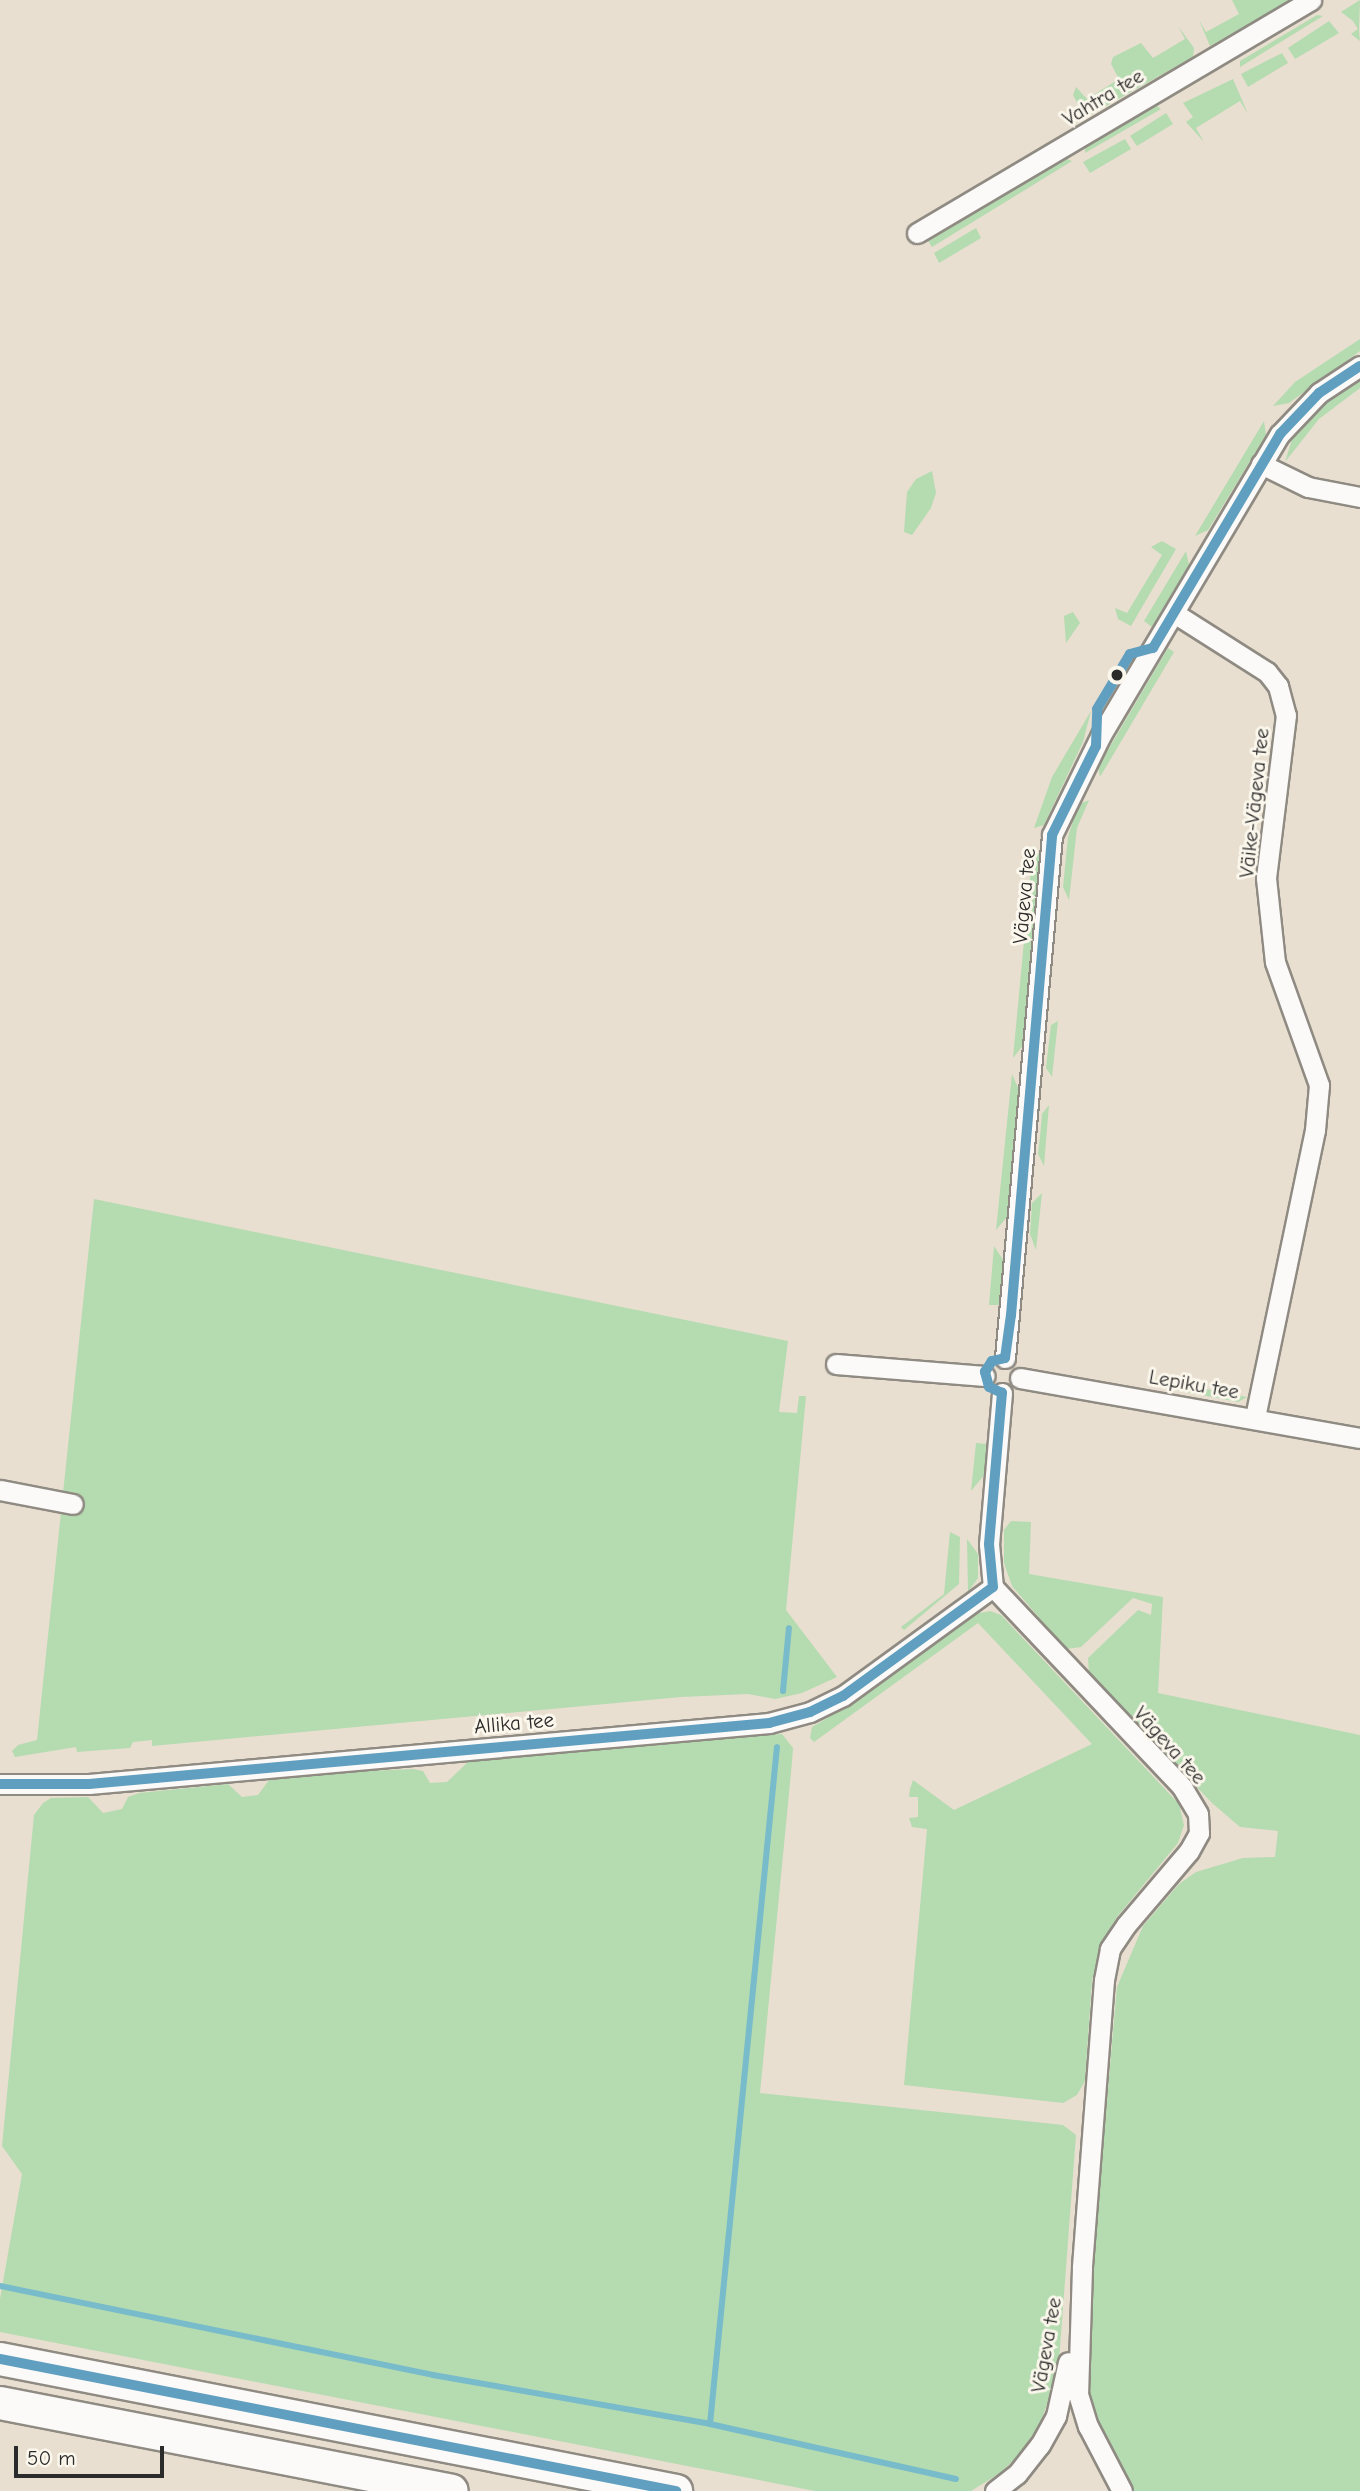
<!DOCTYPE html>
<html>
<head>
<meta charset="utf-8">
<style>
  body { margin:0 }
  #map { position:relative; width:1360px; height:2491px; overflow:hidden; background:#e8dfd0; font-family:"Comic Neue",sans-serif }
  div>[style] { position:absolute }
  .green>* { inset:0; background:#b5dbb0 }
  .stream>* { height:6px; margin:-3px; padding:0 3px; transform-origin:3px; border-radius:3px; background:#78bbca }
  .roads { filter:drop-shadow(2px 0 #8f8b83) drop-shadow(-2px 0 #8f8b83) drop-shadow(0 2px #8f8b83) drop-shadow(0 -2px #8f8b83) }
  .minor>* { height:19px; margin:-9.5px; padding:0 9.5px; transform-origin:9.5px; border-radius:9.5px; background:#fcfaf8 }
  .trunk>* { height:32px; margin:-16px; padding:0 16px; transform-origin:16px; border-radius:16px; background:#fcfaf8 }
  .bus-1>* { height:10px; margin:-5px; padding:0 5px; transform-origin:5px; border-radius:5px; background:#609fbf }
  .dots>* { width:19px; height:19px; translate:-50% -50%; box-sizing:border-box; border:4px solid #fbf7ec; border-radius:50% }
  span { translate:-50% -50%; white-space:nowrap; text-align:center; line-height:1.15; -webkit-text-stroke:6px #fbf7ec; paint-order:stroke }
  .street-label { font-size:21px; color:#2b2b2b }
  .scale { position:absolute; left:14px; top:2446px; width:150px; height:32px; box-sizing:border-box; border:4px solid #2b2b2b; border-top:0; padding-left:9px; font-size:21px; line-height:24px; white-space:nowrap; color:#2b2b2b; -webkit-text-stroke:5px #fbf7ec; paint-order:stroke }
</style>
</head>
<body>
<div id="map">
  <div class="green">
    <i style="clip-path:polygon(1232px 0,1293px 0,1210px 46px,1199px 20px,1206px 32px,1239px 14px)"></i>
    <i style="clip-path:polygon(1360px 0,1359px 31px,1360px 41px,1351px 34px,1358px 29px,1353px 21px,1341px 12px)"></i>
    <i style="clip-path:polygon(1317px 15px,1323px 16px,1240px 67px,1240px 61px)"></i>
    <i style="clip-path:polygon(1329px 21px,1339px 33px,1295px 59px,1288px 48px)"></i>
    <i style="clip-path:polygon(1178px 26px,1194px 48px,1193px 57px,1090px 115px,1081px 110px,1073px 95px,1076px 87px,1087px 99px,1119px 79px,1111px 64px,1113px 57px,1141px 43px,1153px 58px,1185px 39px)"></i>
    <i style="clip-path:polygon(1282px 53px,1288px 63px,1248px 87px,1241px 74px)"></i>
    <i style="clip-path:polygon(1233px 79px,1248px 114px,1240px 101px,1196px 128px,1204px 142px,1186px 122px,1193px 117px,1183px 103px)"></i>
    <i style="clip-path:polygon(1156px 105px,1161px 109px,1085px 153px,1085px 147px)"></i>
    <i style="clip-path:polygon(1166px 113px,1173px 124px,1137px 146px,1130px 136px)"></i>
    <i style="clip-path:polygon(1125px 139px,1131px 149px,1090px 173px,1083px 162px)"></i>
    <i style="clip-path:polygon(1065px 158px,1072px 161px,932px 247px,928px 241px)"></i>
    <i style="clip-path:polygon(976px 228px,981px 238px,939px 263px,934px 253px)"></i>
    <i style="clip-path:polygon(1360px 339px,1360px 351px,1289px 403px,1273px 406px,1295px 382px)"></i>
    <i style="clip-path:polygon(1360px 380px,1360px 388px,1319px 419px,1285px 462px,1293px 436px,1323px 404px)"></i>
    <i style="clip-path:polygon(1264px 421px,1266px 435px,1208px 530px,1195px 536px)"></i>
    <i style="clip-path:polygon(932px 471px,936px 493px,931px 508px,912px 535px,904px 532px,907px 492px,916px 479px)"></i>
    <i style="clip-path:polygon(1162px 541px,1176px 549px,1131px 626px,1118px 619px,1115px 608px,1127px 613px,1162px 555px,1151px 547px)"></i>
    <i style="clip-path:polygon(1186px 551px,1189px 565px,1152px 627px,1144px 621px)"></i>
    <i style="clip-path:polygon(1073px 612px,1080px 623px,1066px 643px,1064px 616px)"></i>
    <i style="clip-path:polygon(1168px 648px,1174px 652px,1100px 777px,1098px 767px)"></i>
    <i style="clip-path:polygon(1091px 711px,1083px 742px,1044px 825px,1034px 828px,1052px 777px)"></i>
    <i style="clip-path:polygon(1089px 800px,1077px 828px,1069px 900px,1063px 887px,1068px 837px,1078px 805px)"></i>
    <i style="clip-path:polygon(1033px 845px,1042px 859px,1024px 1044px,1013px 1058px)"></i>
    <i style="clip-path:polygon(1058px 1021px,1052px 1077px,1046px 1068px,1051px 1025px)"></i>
    <i style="clip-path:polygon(1012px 1074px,1019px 1090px,1007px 1217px,996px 1230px)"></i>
    <i style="clip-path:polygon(1049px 1105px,1044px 1166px,1038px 1154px,1040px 1137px,1042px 1114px)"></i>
    <i style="clip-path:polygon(1042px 1193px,1036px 1250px,1030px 1234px,1032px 1203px)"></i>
    <i style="clip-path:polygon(94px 1199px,788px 1341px,779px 1412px,797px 1413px,799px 1396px,806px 1396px,786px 1610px,837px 1677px,802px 1693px,775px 1699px,748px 1694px,681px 1697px,152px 1746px,152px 1740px,133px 1742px,130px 1748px,77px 1752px,76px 1747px,15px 1757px,12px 1751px,18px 1745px,37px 1740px)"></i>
    <i style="clip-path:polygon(994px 1246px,1004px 1261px,999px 1305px,989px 1305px)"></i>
    <i style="clip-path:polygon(1149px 1378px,1247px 1397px,1238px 1402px,1155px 1386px)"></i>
    <i style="clip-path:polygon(976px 1443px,986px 1444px,985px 1474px,971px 1491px)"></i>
    <i style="clip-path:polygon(1011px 1521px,1031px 1522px,1029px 1574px,1163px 1597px,1158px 1693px,1360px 1735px,1360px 2491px,1134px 2491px,1122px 2477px,1092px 2412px,1088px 2395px,1087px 2326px,1117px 1987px,1143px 1926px,1179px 1884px,1196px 1872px,1243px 1858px,1275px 1857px,1278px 1831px,1240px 1827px,1212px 1803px,1089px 1674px,1088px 1658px,1138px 1610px,1151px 1615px,1152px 1604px,1133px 1598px,1081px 1647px,1066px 1649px,1012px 1586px,1004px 1563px,1004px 1530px)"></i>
    <i style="clip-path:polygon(950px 1532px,960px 1537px,959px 1584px,904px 1630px,901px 1627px,944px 1594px)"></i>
    <i style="clip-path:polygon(967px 1539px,978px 1554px,978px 1578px,968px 1592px)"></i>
    <i style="clip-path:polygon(990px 1611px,1001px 1615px,1179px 1804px,1184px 1825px,1178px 1843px,1117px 1917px,1103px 1942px,1092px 1980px,1085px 2081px,1077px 2095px,1063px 2103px,904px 2085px,927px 1829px,912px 1827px,909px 1818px,918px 1817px,918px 1797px,909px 1797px,910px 1789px,913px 1780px,954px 1810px,1092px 1744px,978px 1623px,814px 1742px,810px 1738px,812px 1727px,846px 1707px,970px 1615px)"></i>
    <i style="clip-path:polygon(782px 1734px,793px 1748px,792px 1762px,760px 2093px,1063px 2125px,1076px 2135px,1058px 2374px,1040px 2424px,1018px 2456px,1000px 2473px,971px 2491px,815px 2491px,0 2332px,0 2299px,22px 2174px,2px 2146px,34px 1815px,43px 1803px,51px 1798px,88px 1797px,103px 1813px,122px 1809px,128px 1797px,139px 1793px,228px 1784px,242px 1797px,258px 1795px,269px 1780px,280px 1777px,367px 1771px,413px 1769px,423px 1771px,430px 1783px,447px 1782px,469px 1761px)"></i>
  </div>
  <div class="stream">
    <i style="left:783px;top:1691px;width:63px;rotate:-84.6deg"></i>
    <i style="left:0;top:2286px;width:442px;rotate:11.6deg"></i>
    <i style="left:433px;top:2375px;width:281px;rotate:10deg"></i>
    <i style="left:710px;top:2424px;width:252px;rotate:12.6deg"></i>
    <i style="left:710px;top:2424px;width:680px;rotate:-84.35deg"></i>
  </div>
  <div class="roads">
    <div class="minor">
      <i style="left:917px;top:233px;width:458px;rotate:-30.6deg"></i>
      <i style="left:1261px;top:464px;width:52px;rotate:26.1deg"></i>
      <i style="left:1308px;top:487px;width:53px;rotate:10.9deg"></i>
      <i style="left:1174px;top:613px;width:110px;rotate:32.4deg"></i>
      <i style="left:1267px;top:672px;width:18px;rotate:52deg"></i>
      <i style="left:1278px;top:686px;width:30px;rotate:75deg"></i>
      <i style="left:1286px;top:715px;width:164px;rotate:97deg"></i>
      <i style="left:1266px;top:878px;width:84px;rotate:83.9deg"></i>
      <i style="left:1275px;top:962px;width:131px;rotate:70.3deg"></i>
      <i style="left:1319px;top:1085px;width:45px;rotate:95.1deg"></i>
      <i style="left:1315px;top:1130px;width:294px;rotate:101.8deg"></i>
      <i style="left:1005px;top:1358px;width:525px;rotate:-84.86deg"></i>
      <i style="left:1052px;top:835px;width:111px;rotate:-63.9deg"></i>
      <i style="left:1101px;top:735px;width:350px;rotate:-59.3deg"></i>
      <i style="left:1280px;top:434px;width:57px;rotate:-46.4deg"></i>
      <i style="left:1319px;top:393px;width:49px;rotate:-33.4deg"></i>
      <i style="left:836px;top:1364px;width:149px;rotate:4.6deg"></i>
      <i style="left:1020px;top:1378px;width:345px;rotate:10deg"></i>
      <i style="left:1002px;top:1393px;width:152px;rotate:94.9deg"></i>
      <i style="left:989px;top:1544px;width:43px;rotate:84.7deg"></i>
      <i style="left:993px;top:1587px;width:275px;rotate:46.6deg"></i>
      <i style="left:1182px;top:1787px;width:31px;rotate:59deg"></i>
      <i style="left:1198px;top:1814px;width:19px;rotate:87deg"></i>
      <i style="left:1199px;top:1833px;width:21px;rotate:119deg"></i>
      <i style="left:1189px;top:1851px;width:97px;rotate:130.4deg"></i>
      <i style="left:1126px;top:1925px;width:29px;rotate:124deg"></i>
      <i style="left:1110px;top:1949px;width:32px;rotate:101deg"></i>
      <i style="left:1104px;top:1980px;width:289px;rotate:94.4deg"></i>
      <i style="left:1082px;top:2268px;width:126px;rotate:91.8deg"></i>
      <i style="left:1078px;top:2394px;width:34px;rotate:73deg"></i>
      <i style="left:1088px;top:2426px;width:73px;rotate:62.4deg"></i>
      <i style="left:0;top:1490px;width:74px;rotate:10.9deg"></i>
      <i style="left:0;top:1784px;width:89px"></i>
      <i style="left:89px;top:1784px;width:683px;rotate:-5.13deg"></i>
      <i style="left:769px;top:1723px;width:42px;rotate:-15deg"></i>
      <i style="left:810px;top:1712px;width:37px;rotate:-26deg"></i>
      <i style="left:843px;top:1696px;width:185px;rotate:-36deg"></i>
      <i style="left:995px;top:2491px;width:28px;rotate:-38deg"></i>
      <i style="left:1017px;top:2474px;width:37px;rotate:-52deg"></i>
      <i style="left:1040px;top:2445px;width:33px;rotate:-61deg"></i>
      <i style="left:1056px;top:2416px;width:55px;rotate:-77.5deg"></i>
    </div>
    <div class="trunk">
      <i style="left:0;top:2359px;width:689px;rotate:11.05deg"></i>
      <i style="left:0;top:2403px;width:460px;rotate:11deg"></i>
    </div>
  </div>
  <div class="bus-1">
    <i style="left:0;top:1784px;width:89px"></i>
    <i style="left:89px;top:1784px;width:683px;rotate:-5.13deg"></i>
    <i style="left:769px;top:1723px;width:42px;rotate:-15deg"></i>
    <i style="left:810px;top:1712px;width:37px;rotate:-26deg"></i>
    <i style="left:843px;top:1696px;width:185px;rotate:-36deg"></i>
    <i style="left:993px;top:1587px;width:43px;rotate:-95.3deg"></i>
    <i style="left:989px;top:1544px;width:152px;rotate:-85.1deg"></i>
    <i style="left:1002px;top:1393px;width:14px;rotate:-155deg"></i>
    <i style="left:989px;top:1387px;width:16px;rotate:-105deg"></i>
    <i style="left:985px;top:1372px;width:13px;rotate:-58deg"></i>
    <i style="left:992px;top:1361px;width:13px;rotate:-13deg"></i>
    <i style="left:1005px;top:1358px;width:43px;rotate:-82.1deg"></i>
    <i style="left:1011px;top:1315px;width:482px;rotate:-85.1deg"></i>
    <i style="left:1052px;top:835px;width:99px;rotate:-63.7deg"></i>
    <i style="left:1096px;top:746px;width:37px;rotate:-88deg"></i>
    <i style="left:1097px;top:709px;width:64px;rotate:-59deg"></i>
    <i style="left:1130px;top:654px;width:24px;rotate:-15deg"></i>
    <i style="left:1153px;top:648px;width:249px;rotate:-59.3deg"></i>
    <i style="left:1280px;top:434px;width:57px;rotate:-46.4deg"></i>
    <i style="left:1319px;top:393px;width:49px;rotate:-33.4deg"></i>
    <i style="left:0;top:2359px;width:689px;rotate:11.05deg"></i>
  </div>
  <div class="dots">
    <i style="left:1117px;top:675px;background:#2b2b2b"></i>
  </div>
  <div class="street-label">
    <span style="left:1103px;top:97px;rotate:-31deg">Vahtra tee</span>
    <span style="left:1254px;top:803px;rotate:-84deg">Väike-Vägeva tee</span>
    <span style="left:1024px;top:896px;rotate:-85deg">Vägeva tee</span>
    <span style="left:1194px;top:1384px;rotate:10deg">Lepiku tee</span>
    <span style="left:514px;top:1723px;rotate:-5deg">Allika tee</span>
    <span style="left:1170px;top:1745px;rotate:48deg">Vägeva tee</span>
    <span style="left:1046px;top:2345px;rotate:-80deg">Vägeva tee</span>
  </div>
  <div class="scale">50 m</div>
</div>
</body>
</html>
